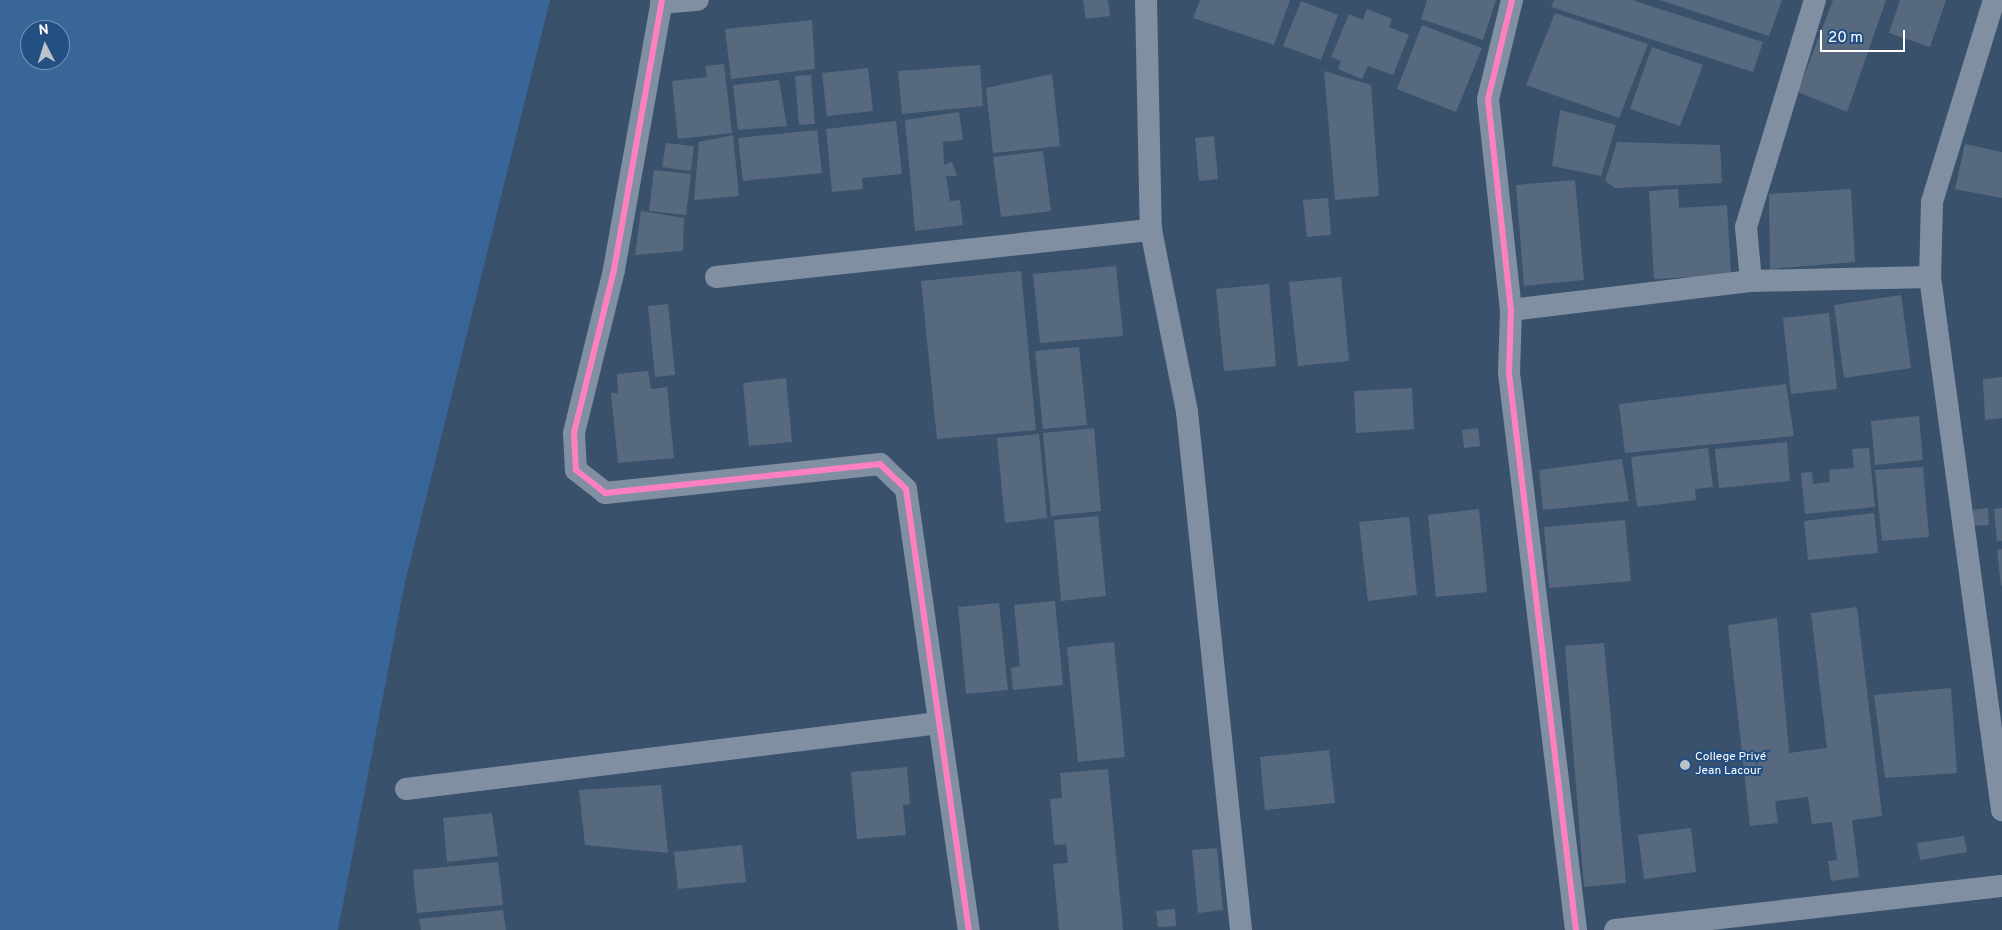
<!DOCTYPE html>
<html>
<head>
<meta charset="utf-8">
<style>
  body { margin:0 }
  #map { position:relative; width:2002px; height:930px; overflow:hidden; background:#3a516c; font-family:Overpass,sans-serif }
  div>[style] { position:absolute }
  .green>* { inset:0; background:#396699 }
  .building>* { inset:0; background:#57697f }
  .street>* { height:22px; margin:-11px; padding:0 11px; transform-origin:11px; border-radius:11px; background:#8090a2 }
  .cycleway>* { height:6px; margin:-3px; padding:0 3px; transform-origin:3px; border-radius:3px; background:#ff80c0 }
  .dots>* { width:14px; height:14px; translate:-50% -50%; box-sizing:border-box; border:2px solid #244f82; border-radius:50% }
  span { translate:-50% -50%; white-space:nowrap; text-align:center; line-height:1.15; -webkit-text-stroke:4px #244f82; paint-order:stroke }
  .poi-label { font-size:12px; color:#fff }
  .left { translate:0 -50%; text-align:left }
  .north { position:absolute; left:20px; top:20px; width:50px; height:50px; box-sizing:border-box; background:#244f82; border:1px solid #7c95b4; border-radius:50%; rotate:355deg; font-size:14px; font-weight:700; line-height:20px; text-align:center; color:#fff }
  .north::after { content:''; display:block; margin:auto; width:18px; height:22px; background:#bac2cc; clip-path:polygon(50% 0,100% 100%,50% 72%,0 100%) }
  .scale { position:absolute; left:1820px; top:30px; width:85px; height:22px; box-sizing:border-box; border:2px solid #fff; border-top:0; padding-left:6px; font-size:15px; line-height:18px; white-space:nowrap; color:#fff; -webkit-text-stroke:4px #244f82; paint-order:stroke }
</style>
</head>
<body>
<div id="map">
  <div class="green">
    <i style="clip-path:polygon(evenodd,0 0,550px 0,405px 582px,338px 930px,0 930px,0 0,30px 30px,60px 30px,60px 60px,30px 60px,30px 30px)"></i>
  </div>
  <div class="building">
    <i style="clip-path:polygon(1083px 0,1108px 0,1110px 16px,1086px 19px)"></i>
    <i style="clip-path:polygon(1200px 0,1290px 0,1274px 45px,1193px 18px)"></i>
    <i style="clip-path:polygon(1427px 0,1496px 0,1483px 40px,1421px 19px)"></i>
    <i style="clip-path:polygon(1554px 0,1632px 0,1763px 42px,1753px 72px,1551px 7px)"></i>
    <i style="clip-path:polygon(1660px 0,1782px 0,1769px 36px)"></i>
    <i style="clip-path:polygon(1833px 0,1886px 0,1847px 112px,1798px 92px)"></i>
    <i style="clip-path:polygon(1900px 0,1946px 0,1930px 47px,1889px 33px)"></i>
    <i style="clip-path:polygon(1301px 1px,1338px 15px,1321px 60px,1283px 46px)"></i>
    <i style="clip-path:polygon(1367px 9px,1392px 19px,1389px 27px,1409px 35px,1393px 75px,1368px 66px,1362px 79px,1338px 69px,1341px 61px,1331px 57px,1349px 14px,1363px 20px)"></i>
    <i style="clip-path:polygon(1555px 13px,1648px 44px,1619px 118px,1526px 85px)"></i>
    <i style="clip-path:polygon(812px 20px,815px 69px,731px 79px,725px 29px)"></i>
    <i style="clip-path:polygon(1422px 25px,1482px 48px,1456px 112px,1397px 89px)"></i>
    <i style="clip-path:polygon(1652px 47px,1703px 65px,1680px 126px,1630px 109px)"></i>
    <i style="clip-path:polygon(724px 64px,732px 133px,678px 139px,672px 81px,707px 77px,705px 66px)"></i>
    <i style="clip-path:polygon(980px 65px,983px 106px,902px 114px,898px 71px)"></i>
    <i style="clip-path:polygon(868px 68px,873px 111px,827px 116px,822px 73px)"></i>
    <i style="clip-path:polygon(1324px 71px,1371px 85px,1379px 196px,1335px 200px)"></i>
    <i style="clip-path:polygon(1052px 74px,1060px 146px,993px 153px,986px 88px)"></i>
    <i style="clip-path:polygon(811px 75px,815px 124px,799px 125px,795px 76px)"></i>
    <i style="clip-path:polygon(779px 80px,787px 126px,738px 130px,733px 85px)"></i>
    <i style="clip-path:polygon(1560px 110px,1616px 125px,1601px 176px,1552px 166px)"></i>
    <i style="clip-path:polygon(959px 112px,963px 140px,943px 142px,944px 165px,952px 162px,957px 176px,946px 176px,950px 201px,960px 200px,963px 225px,915px 231px,905px 120px)"></i>
    <i style="clip-path:polygon(896px 121px,902px 174px,862px 178px,863px 189px,832px 192px,826px 129px)"></i>
    <i style="clip-path:polygon(817px 130px,822px 173px,743px 181px,738px 138px)"></i>
    <i style="clip-path:polygon(733px 135px,739px 196px,694px 200px,699px 142px)"></i>
    <i style="clip-path:polygon(1214px 136px,1218px 179px,1199px 181px,1195px 138px)"></i>
    <i style="clip-path:polygon(1617px 142px,1720px 145px,1722px 183px,1615px 188px,1605px 181px)"></i>
    <i style="clip-path:polygon(666px 143px,694px 146px,691px 171px,662px 167px)"></i>
    <i style="clip-path:polygon(1965px 144px,2002px 152px,2002px 198px,1955px 189px)"></i>
    <i style="clip-path:polygon(1043px 151px,1051px 211px,1001px 217px,993px 157px)"></i>
    <i style="clip-path:polygon(654px 170px,691px 174px,686px 215px,649px 211px)"></i>
    <i style="clip-path:polygon(1575px 180px,1584px 280px,1524px 286px,1516px 185px)"></i>
    <i style="clip-path:polygon(1678px 189px,1679px 208px,1727px 205px,1731px 275px,1654px 279px,1649px 191px)"></i>
    <i style="clip-path:polygon(1851px 189px,1855px 262px,1770px 269px,1769px 194px)"></i>
    <i style="clip-path:polygon(1328px 198px,1331px 235px,1307px 237px,1303px 200px)"></i>
    <i style="clip-path:polygon(641px 211px,684px 218px,683px 251px,635px 255px)"></i>
    <i style="clip-path:polygon(1116px 266px,1123px 336px,1040px 343px,1033px 274px)"></i>
    <i style="clip-path:polygon(1021px 271px,1036px 430px,937px 439px,921px 281px)"></i>
    <i style="clip-path:polygon(1341px 277px,1349px 361px,1298px 366px,1289px 282px)"></i>
    <i style="clip-path:polygon(1269px 284px,1276px 366px,1224px 371px,1216px 289px)"></i>
    <i style="clip-path:polygon(1901px 295px,1911px 368px,1844px 378px,1834px 305px)"></i>
    <i style="clip-path:polygon(668px 304px,675px 375px,655px 377px,648px 306px)"></i>
    <i style="clip-path:polygon(1829px 313px,1837px 389px,1791px 394px,1783px 318px)"></i>
    <i style="clip-path:polygon(1079px 347px,1087px 425px,1043px 429px,1035px 351px)"></i>
    <i style="clip-path:polygon(648px 371px,651px 389px,667px 387px,674px 458px,618px 463px,611px 393px,618px 393px,617px 374px)"></i>
    <i style="clip-path:polygon(2002px 377px,2002px 418px,1985px 420px,1983px 379px)"></i>
    <i style="clip-path:polygon(786px 378px,792px 442px,749px 446px,743px 383px)"></i>
    <i style="clip-path:polygon(1786px 384px,1794px 436px,1625px 453px,1619px 404px)"></i>
    <i style="clip-path:polygon(1412px 388px,1414px 429px,1356px 433px,1354px 391px)"></i>
    <i style="clip-path:polygon(1919px 416px,1923px 460px,1875px 465px,1871px 421px)"></i>
    <i style="clip-path:polygon(1094px 428px,1101px 511px,1051px 516px,1043px 433px)"></i>
    <i style="clip-path:polygon(1478px 428px,1480px 446px,1464px 448px,1462px 430px)"></i>
    <i style="clip-path:polygon(1039px 434px,1047px 518px,1005px 523px,997px 438px)"></i>
    <i style="clip-path:polygon(1787px 442px,1790px 481px,1719px 488px,1715px 449px)"></i>
    <i style="clip-path:polygon(1708px 448px,1713px 487px,1695px 489px,1696px 500px,1637px 507px,1631px 457px)"></i>
    <i style="clip-path:polygon(1869px 448px,1875px 507px,1805px 514px,1801px 473px,1812px 472px,1813px 484px,1830px 482px,1829px 470px,1854px 468px,1852px 449px)"></i>
    <i style="clip-path:polygon(1622px 459px,1629px 501px,1543px 510px,1539px 470px)"></i>
    <i style="clip-path:polygon(1923px 467px,1929px 537px,1882px 541px,1875px 470px)"></i>
    <i style="clip-path:polygon(1988px 508px,1989px 525px,1974px 526px,1973px 510px)"></i>
    <i style="clip-path:polygon(2002px 508px,2002px 541px,1997px 541px,1994px 509px)"></i>
    <i style="clip-path:polygon(1479px 509px,1487px 592px,1436px 597px,1428px 515px)"></i>
    <i style="clip-path:polygon(1874px 513px,1878px 553px,1808px 560px,1804px 521px)"></i>
    <i style="clip-path:polygon(1098px 516px,1106px 596px,1061px 601px,1054px 520px)"></i>
    <i style="clip-path:polygon(1409px 517px,1417px 595px,1368px 601px,1359px 522px)"></i>
    <i style="clip-path:polygon(1625px 520px,1631px 581px,1549px 588px,1544px 527px)"></i>
    <i style="clip-path:polygon(2002px 549px,2002px 586px,2001px 586px,1997px 550px)"></i>
    <i style="clip-path:polygon(1055px 601px,1063px 685px,1013px 690px,1011px 668px,1020px 666px,1014px 605px)"></i>
    <i style="clip-path:polygon(999px 603px,1008px 690px,966px 694px,958px 607px)"></i>
    <i style="clip-path:polygon(1857px 607px,1882px 816px,1852px 820px,1859px 877px,1831px 881px,1828px 861px,1837px 860px,1832px 822px,1812px 824px,1808px 797px,1775px 801px,1778px 823px,1750px 826px,1728px 625px,1777px 618px,1789px 753px,1827px 748px,1811px 613px)"></i>
    <i style="clip-path:polygon(1114px 642px,1125px 757px,1078px 762px,1067px 647px)"></i>
    <i style="clip-path:polygon(1604px 643px,1626px 883px,1584px 887px,1565px 646px)"></i>
    <i style="clip-path:polygon(1951px 688px,1957px 773px,1885px 778px,1874px 695px)"></i>
    <i style="clip-path:polygon(1329px 750px,1335px 803px,1265px 810px,1260px 757px)"></i>
    <i style="clip-path:polygon(907px 767px,910px 804px,903px 805px,906px 835px,857px 839px,851px 772px)"></i>
    <i style="clip-path:polygon(1108px 769px,1123px 930px,1059px 930px,1053px 864px,1068px 863px,1066px 844px,1054px 845px,1050px 799px,1062px 798px,1060px 773px)"></i>
    <i style="clip-path:polygon(661px 785px,668px 853px,585px 845px,579px 790px)"></i>
    <i style="clip-path:polygon(492px 813px,498px 856px,447px 862px,443px 818px)"></i>
    <i style="clip-path:polygon(1691px 828px,1696px 872px,1644px 879px,1638px 835px)"></i>
    <i style="clip-path:polygon(1964px 836px,1967px 852px,1920px 860px,1917px 843px)"></i>
    <i style="clip-path:polygon(742px 845px,746px 882px,678px 889px,674px 852px)"></i>
    <i style="clip-path:polygon(1217px 848px,1223px 910px,1198px 913px,1192px 850px)"></i>
    <i style="clip-path:polygon(498px 862px,503px 905px,417px 913px,413px 870px)"></i>
    <i style="clip-path:polygon(1175px 909px,1176px 926px,1158px 927px,1156px 911px)"></i>
    <i style="clip-path:polygon(503px 910px,506px 930px,421px 930px,419px 919px)"></i>
  </div>
  <div class="street">
    <i style="left:662px;top:0;width:274px;rotate:100.1deg"></i>
    <i style="left:614px;top:270px;width:168px;rotate:103.8deg"></i>
    <i style="left:574px;top:433px;width:37px;rotate:87deg"></i>
    <i style="left:576px;top:470px;width:37px;rotate:38deg"></i>
    <i style="left:605px;top:493px;width:277px;rotate:-6deg"></i>
    <i style="left:880px;top:464px;width:36px;rotate:44deg"></i>
    <i style="left:906px;top:489px;width:445px;rotate:81.9deg"></i>
    <i style="left:1146px;top:0;width:230px;rotate:88.8deg"></i>
    <i style="left:1151px;top:230px;width:186px;rotate:78.8deg"></i>
    <i style="left:1187px;top:412px;width:521px;rotate:84.05deg"></i>
    <i style="left:1512px;top:0;width:102px;rotate:103.6deg"></i>
    <i style="left:1488px;top:99px;width:212px;rotate:83.8deg"></i>
    <i style="left:1511px;top:310px;width:63px;rotate:91.8deg"></i>
    <i style="left:1509px;top:373px;width:561px;rotate:83.14deg"></i>
    <i style="left:1994px;top:0;width:211px;rotate:107.1deg"></i>
    <i style="left:1932px;top:202px;width:75px;rotate:91.5deg"></i>
    <i style="left:1930px;top:277px;width:538px;rotate:82.31deg"></i>
    <i style="left:661px;top:3px;width:37px;rotate:-5deg"></i>
    <i style="left:716px;top:277px;width:438px;rotate:-6.2deg"></i>
    <i style="left:1751px;top:281px;width:54px;rotate:-95.3deg"></i>
    <i style="left:1746px;top:227px;width:237px;rotate:-73.1deg"></i>
    <i style="left:1511px;top:310px;width:242px;rotate:-6.9deg"></i>
    <i style="left:1751px;top:281px;width:179px;rotate:-1.3deg"></i>
    <i style="left:406px;top:789px;width:537px;rotate:-7.06deg"></i>
    <i style="left:1615px;top:930px;width:389px;rotate:-6.5deg"></i>
  </div>
  <div class="cycleway">
    <i style="left:662px;top:0;width:274px;rotate:100.1deg"></i>
    <i style="left:614px;top:270px;width:168px;rotate:103.8deg"></i>
    <i style="left:574px;top:433px;width:37px;rotate:87deg"></i>
    <i style="left:576px;top:470px;width:37px;rotate:38deg"></i>
    <i style="left:605px;top:493px;width:277px;rotate:-6deg"></i>
    <i style="left:880px;top:464px;width:36px;rotate:44deg"></i>
    <i style="left:906px;top:489px;width:445px;rotate:81.9deg"></i>
    <i style="left:1512px;top:0;width:102px;rotate:103.6deg"></i>
    <i style="left:1488px;top:99px;width:212px;rotate:83.8deg"></i>
    <i style="left:1511px;top:310px;width:63px;rotate:91.8deg"></i>
    <i style="left:1509px;top:373px;width:561px;rotate:83.14deg"></i>
  </div>
  <div class="dots">
    <i style="left:1685px;top:765px;background:#bac2cc"></i>
  </div>
  <div class="poi-label">
    <span class="left" style="left:1695px;top:765px">College Privé<br>Jean Lacour</span>
  </div>
  <div class="north">N</div>
  <div class="scale">20 m</div>
</div>
</body>
</html>
